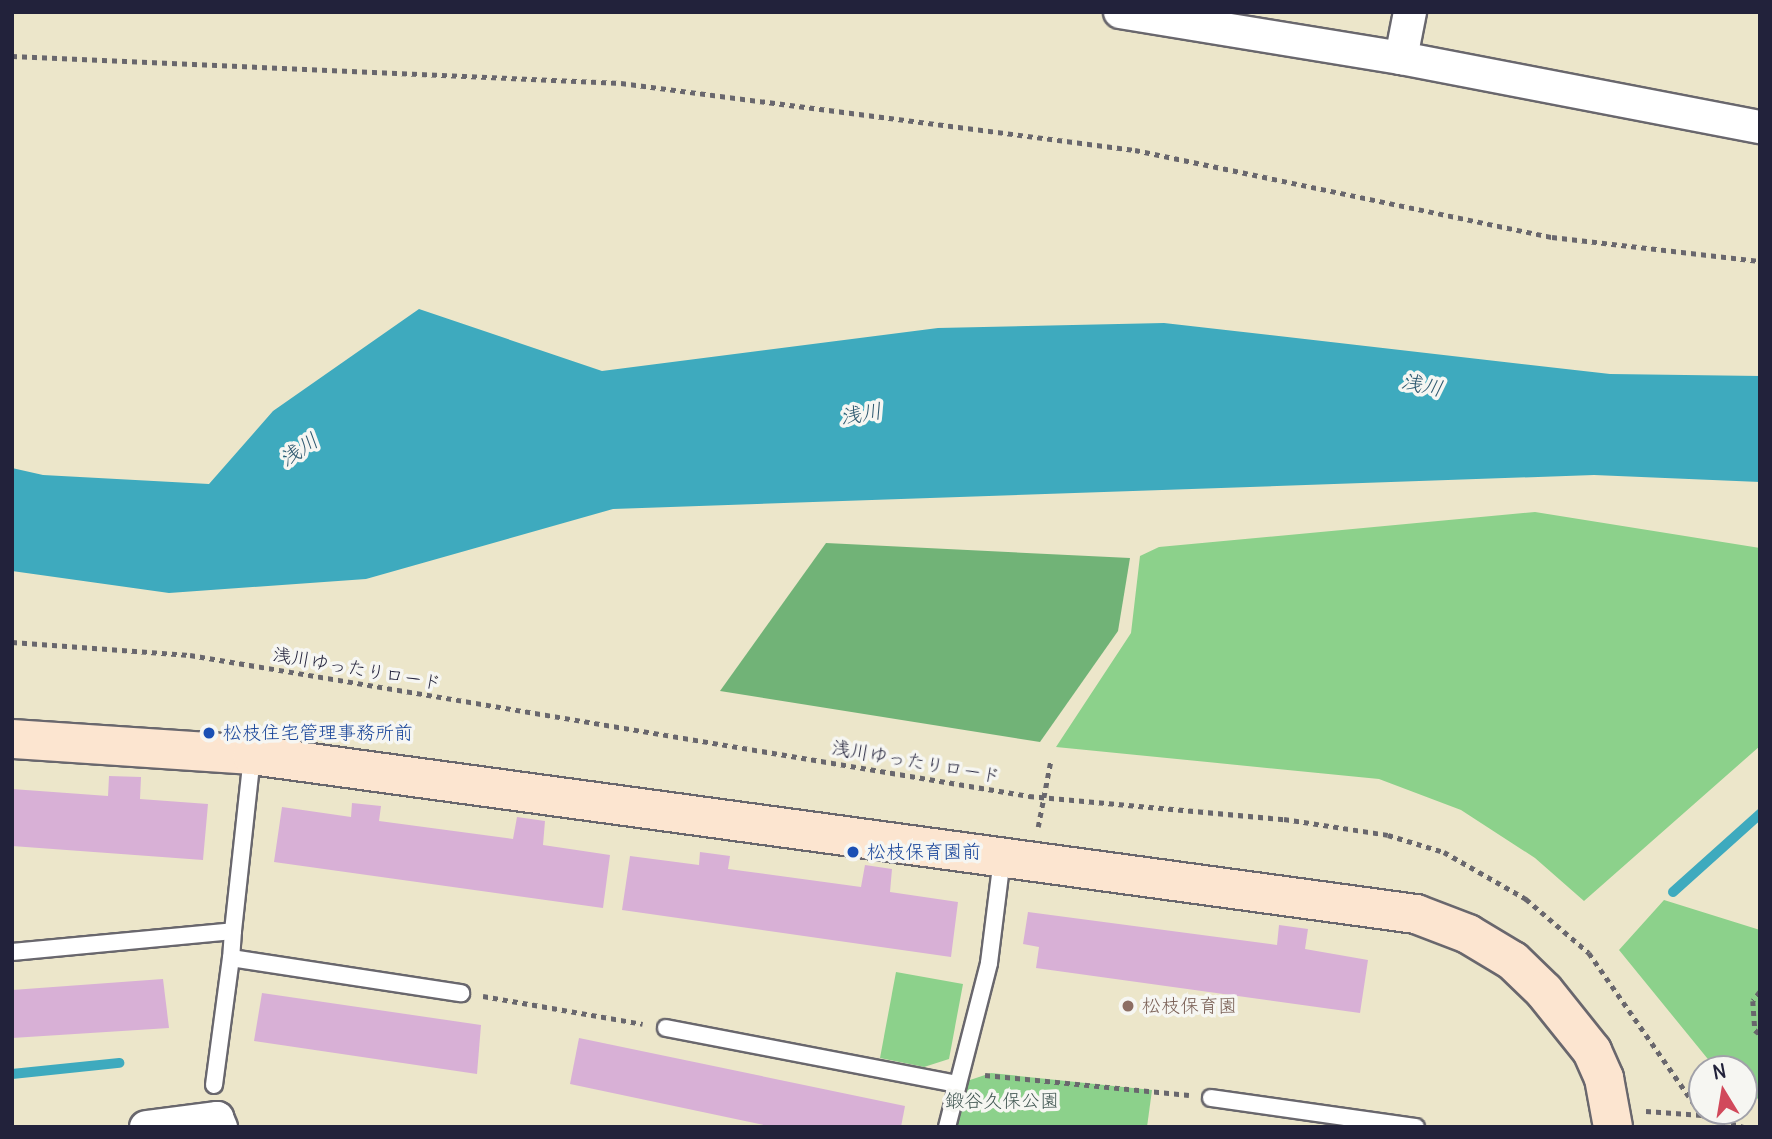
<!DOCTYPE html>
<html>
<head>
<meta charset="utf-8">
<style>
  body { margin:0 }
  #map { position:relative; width:1772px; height:1139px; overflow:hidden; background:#ece6ca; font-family:Delius,"Klee One",sans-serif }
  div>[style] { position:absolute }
  .green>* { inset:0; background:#8cd18b }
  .forest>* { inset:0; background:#71b377 }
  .water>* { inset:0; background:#3eaabe }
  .stream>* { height:10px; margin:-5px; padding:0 5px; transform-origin:5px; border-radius:5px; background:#3eaabe }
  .building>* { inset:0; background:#d8b0d6 }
  .path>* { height:4.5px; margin-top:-2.25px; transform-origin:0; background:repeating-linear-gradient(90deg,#69676d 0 5px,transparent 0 10px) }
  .roads { filter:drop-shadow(2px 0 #69676d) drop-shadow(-2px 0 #69676d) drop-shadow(0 2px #69676d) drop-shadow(0 -2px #69676d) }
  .lane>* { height:16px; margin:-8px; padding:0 8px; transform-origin:8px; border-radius:8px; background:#fff }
  .street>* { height:32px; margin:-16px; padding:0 16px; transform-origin:16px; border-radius:16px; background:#fff }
  .secondary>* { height:38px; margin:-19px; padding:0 19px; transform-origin:19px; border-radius:19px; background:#fce5d0 }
  .dots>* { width:19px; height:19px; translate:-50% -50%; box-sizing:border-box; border:4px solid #f6f6f2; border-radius:50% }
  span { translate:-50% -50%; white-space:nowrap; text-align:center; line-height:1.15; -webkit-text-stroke:7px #f6f6f2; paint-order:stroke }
  .street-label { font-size:19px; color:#22223b }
  .transit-label { font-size:19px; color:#164399 }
  .left { translate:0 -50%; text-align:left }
  .education-label { font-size:19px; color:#785e54 }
  .park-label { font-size:19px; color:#425753 }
  .water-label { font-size:21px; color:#2d586f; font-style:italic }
  .frame { position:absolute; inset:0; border:14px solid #22223b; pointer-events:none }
  .north { position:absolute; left:1688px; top:1055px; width:70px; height:70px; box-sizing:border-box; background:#f6f6f2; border:2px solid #a1a1a9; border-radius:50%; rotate:349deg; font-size:19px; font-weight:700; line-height:28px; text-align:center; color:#22223b }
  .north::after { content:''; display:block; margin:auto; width:24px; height:32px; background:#d1495b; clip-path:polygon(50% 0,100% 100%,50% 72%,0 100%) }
</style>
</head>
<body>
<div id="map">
  <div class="green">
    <i style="clip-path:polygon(1535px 512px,1760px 548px,1760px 746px,1584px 901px,1535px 858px,1461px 810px,1379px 779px,1056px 747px,1131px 633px,1140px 556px,1159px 547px)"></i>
    <i style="clip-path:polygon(1664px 900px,1760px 930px,1760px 1100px,1744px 1091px,1744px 1069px,1716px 1069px,1619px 950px)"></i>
    <i style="clip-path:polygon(896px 972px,963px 984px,949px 1059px,924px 1067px,880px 1058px)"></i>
    <i style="clip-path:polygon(991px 1073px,1152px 1090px,1147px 1127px,947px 1127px,958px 1084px)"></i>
  </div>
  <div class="forest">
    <i style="clip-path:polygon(826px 543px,1130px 558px,1118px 631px,1040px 742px,720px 691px)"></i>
  </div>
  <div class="water">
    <i style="clip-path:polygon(419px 309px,602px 371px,938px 328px,1164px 323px,1610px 374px,1760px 376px,1760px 482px,1594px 475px,613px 509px,366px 579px,169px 593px,12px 571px,12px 468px,43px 475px,209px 484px,273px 411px)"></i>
  </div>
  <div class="stream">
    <i style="left:1673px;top:892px;width:117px;rotate:-41.9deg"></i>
    <i style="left:12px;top:1074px;width:108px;rotate:-5.9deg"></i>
  </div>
  <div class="building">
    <i style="clip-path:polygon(109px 776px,141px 777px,140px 799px,208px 804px,203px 860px,12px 846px,12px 789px,108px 796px)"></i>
    <i style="clip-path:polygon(352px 803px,381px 806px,379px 821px,513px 839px,517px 817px,545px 821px,543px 845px,610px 855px,603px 908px,274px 862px,282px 807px,351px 817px)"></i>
    <i style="clip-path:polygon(700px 852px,730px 856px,728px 869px,861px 887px,865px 865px,892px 869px,890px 892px,958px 902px,951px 957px,622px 910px,630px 856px,699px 865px)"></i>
    <i style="clip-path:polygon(1028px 912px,1277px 945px,1279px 925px,1308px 929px,1305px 949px,1368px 960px,1360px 1013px,1036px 968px,1039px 947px,1023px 944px)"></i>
    <i style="clip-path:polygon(163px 979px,169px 1028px,12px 1038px,12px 990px)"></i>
    <i style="clip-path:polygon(262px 993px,481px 1025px,477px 1074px,254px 1041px)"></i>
    <i style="clip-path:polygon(579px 1038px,905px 1106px,901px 1127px,773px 1127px,570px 1084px)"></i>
  </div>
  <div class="path">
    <i style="left:12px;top:56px;width:610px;rotate:2.54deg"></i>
    <i style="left:621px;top:83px;width:518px;rotate:7.43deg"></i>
    <i style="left:1135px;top:150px;width:426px;rotate:11.8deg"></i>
    <i style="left:1552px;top:237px;width:209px;rotate:6.6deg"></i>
    <i style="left:12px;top:642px;width:178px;rotate:4.2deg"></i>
    <i style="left:190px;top:655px;width:851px;rotate:9.54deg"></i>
    <i style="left:1029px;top:796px;width:256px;rotate:5.2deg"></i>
    <i style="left:1284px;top:819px;width:105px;rotate:8.7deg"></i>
    <i style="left:1388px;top:835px;width:59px;rotate:16.9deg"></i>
    <i style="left:1444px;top:852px;width:95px;rotate:29.8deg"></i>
    <i style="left:1526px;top:899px;width:83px;rotate:40.6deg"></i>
    <i style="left:1589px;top:953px;width:198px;rotate:55.1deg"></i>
    <i style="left:1038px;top:827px;width:69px;rotate:-79.2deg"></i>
    <i style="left:1760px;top:992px;width:11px;rotate:128deg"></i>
    <i style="left:1753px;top:1001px;width:29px;rotate:86deg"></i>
    <i style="left:1755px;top:1030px;width:6px;rotate:39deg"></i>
    <i style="left:483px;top:996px;width:162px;rotate:9.9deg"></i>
    <i style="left:985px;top:1075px;width:205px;rotate:5.6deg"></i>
    <i style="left:1646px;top:1111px;width:56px;rotate:4.1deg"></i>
    <i style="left:1702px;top:1115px;width:44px;rotate:15.9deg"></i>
  </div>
  <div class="roads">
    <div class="lane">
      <i style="left:233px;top:931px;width:27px;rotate:94deg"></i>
      <i style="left:231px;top:958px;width:233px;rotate:8.7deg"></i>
      <i style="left:12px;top:952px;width:222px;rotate:-5.4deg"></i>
      <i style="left:233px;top:931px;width:177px;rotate:-83.8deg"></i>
      <i style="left:666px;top:1028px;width:297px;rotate:10.9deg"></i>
      <i style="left:214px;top:1085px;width:128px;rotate:-82.4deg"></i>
      <i style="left:1211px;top:1098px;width:207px;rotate:8.1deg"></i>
      <i style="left:947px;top:1127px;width:169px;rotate:-75.6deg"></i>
      <i style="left:989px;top:963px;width:106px;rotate:-82.9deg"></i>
    </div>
    <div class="street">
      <i style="left:1120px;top:12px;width:285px;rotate:9.3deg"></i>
      <i style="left:1401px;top:58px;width:366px;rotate:10.9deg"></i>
      <i style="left:1401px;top:58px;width:47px;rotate:-78.9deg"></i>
      <i style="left:146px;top:1127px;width:72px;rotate:-7.2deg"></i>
      <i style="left:217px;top:1118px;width:10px;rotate:66deg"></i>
    </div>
    <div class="secondary">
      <i style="left:12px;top:739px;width:241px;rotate:3.8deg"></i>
      <i style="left:252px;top:755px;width:1175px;rotate:7.78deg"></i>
      <i style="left:1416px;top:914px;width:56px;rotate:21deg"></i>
      <i style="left:1468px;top:934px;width:52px;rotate:31deg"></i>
      <i style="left:1513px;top:961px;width:43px;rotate:44.1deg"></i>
      <i style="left:1544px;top:991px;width:77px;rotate:51.3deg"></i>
      <i style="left:1592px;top:1051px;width:30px;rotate:66deg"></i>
      <i style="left:1604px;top:1078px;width:50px;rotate:79.6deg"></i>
    </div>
  </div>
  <div class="dots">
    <i style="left:209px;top:733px;background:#1a4fb4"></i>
    <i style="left:853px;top:852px;background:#1a4fb4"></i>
    <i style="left:1128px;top:1006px;background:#8d6e63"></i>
  </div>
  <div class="street-label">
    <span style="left:357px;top:669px;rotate:10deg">浅川ゆったりロード</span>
    <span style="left:916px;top:762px;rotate:10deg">浅川ゆったりロード</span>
  </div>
  <div class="transit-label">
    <span class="left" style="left:223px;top:733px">松枝住宅管理事務所前</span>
    <span class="left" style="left:867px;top:852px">松枝保育園前</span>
  </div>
  <div class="education-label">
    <span class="left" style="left:1142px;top:1006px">松枝保育園</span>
  </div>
  <div class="park-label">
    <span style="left:1002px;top:1101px">鍛谷久保公園</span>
  </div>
  <div class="water-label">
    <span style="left:1422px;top:385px;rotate:12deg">浅川</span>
    <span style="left:861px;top:414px;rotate:-9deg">浅川</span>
    <span style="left:299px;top:450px;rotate:-34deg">浅川</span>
  </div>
  <div class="frame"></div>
  <div class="north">N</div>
</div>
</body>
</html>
